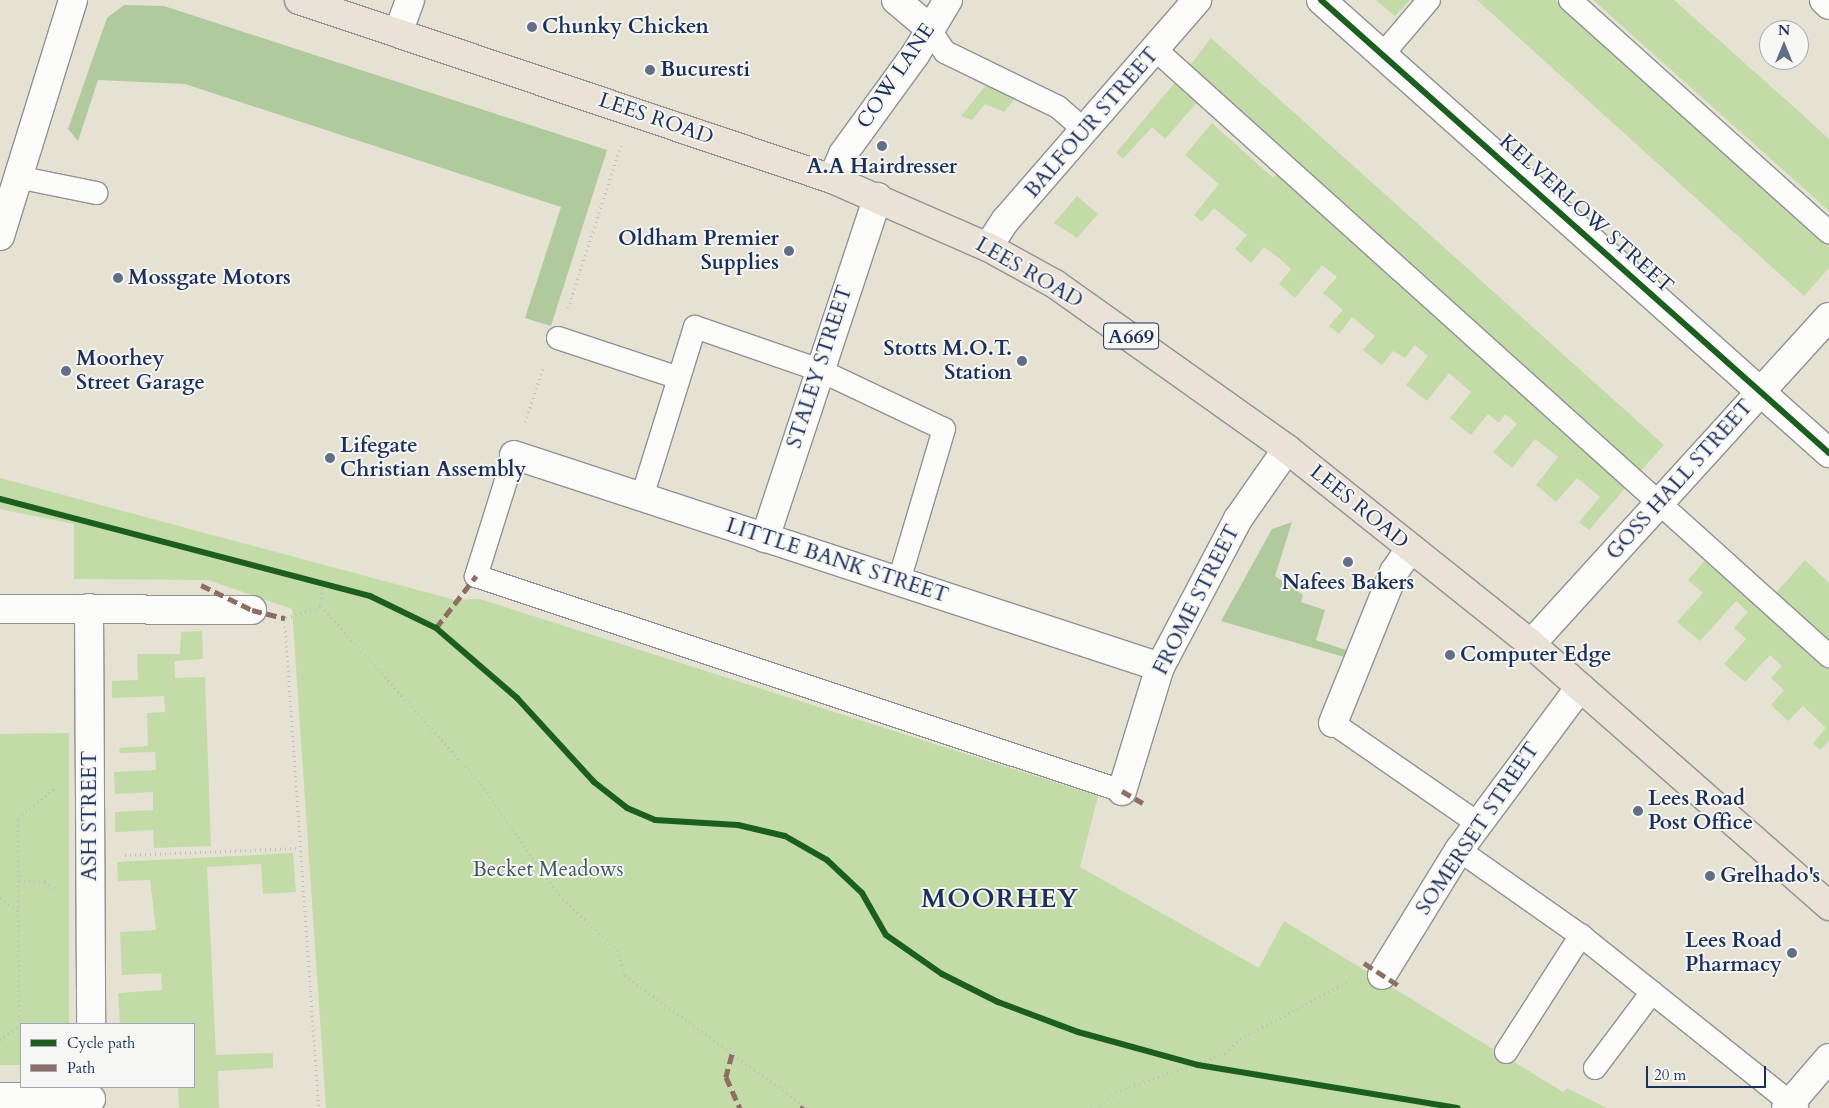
<!DOCTYPE html>
<html>
<head>
<meta charset="utf-8">
<style>
  body { margin:0 }
  #map { position:relative; width:1829px; height:1108px; overflow:hidden; background:#e5e2d4; font-family:Cardo,serif }
  div>[style] { position:absolute }
  .green>* { inset:0; background:#c3dba7 }
  .forest>* { inset:0; background:#b0ca9d }
  .path>* { height:3px; margin-top:-1.5px; transform-origin:0; background:repeating-linear-gradient(90deg,#bebfc1 0 1px,transparent 0 5px) }
  .roads { filter:drop-shadow(1px 0 #909293) drop-shadow(-1px 0 #909293) drop-shadow(0 1px #909293) drop-shadow(0 -1px #909293) }
  .lane>* { height:22px; margin:-11px; padding:0 11px; transform-origin:11px; border-radius:11px; background:#fbfbf9 }
  .street>* { height:28px; margin:-14px; padding:0 14px; transform-origin:14px; border-radius:14px; background:#fbfbf9 }
  .primary>* { height:28px; margin:-14px; padding:0 14px; transform-origin:14px; border-radius:14px; background:#eae2d7 }
  .quiet>* { height:5px; margin-top:-2.5px; transform-origin:0; background:repeating-linear-gradient(90deg,#8d6e63 0 10px,transparent 0 15px) }
  .cycleway>* { height:6px; margin:-3px; padding:0 3px; transform-origin:3px; border-radius:3px; background:#1b5e20 }
  .dots>* { width:14px; height:14px; translate:-50% -50%; box-sizing:border-box; border:2px solid #f6f6f2; border-radius:50% }
  span { translate:-50% -50%; white-space:nowrap; text-align:center; line-height:1.15; -webkit-text-stroke:4px #f6f6f2; paint-order:stroke }
  .shield-label span { padding:1px 4px; background:#f6f6f2; border:1px solid; border-radius:4px; -webkit-text-stroke-width:0 }
  .shield-label { font-size:20px; color:#1b2f5e; font-weight:700 }
  .poi-label { font-size:21px; color:#1b2f5e; font-weight:700 }
  .left { translate:0 -50%; text-align:left }
  .right { translate:-100% -50%; text-align:right }
  .street-label { font-size:21px; color:#1b2f5e }
  .park-label { font-size:21px; color:#3e5867 }
  .district-label { font-size:26px; color:#1b2f5e; font-weight:700; letter-spacing:1px }
  .legend { position:absolute; left:20px; top:1023px; width:175px; height:65px; box-sizing:border-box; background:#f6f6f2; border:1px solid #9ea6b7; margin:0; padding:6px 9px; list-style:none; font-size:15px; color:#1b2f5e }
  .legend li { display:flex; align-items:center; gap:10px; height:25px }
  .legend b { width:25px; border:1px solid #9ea6b7 }
  .north { position:absolute; left:1759px; top:20px; width:50px; height:50px; box-sizing:border-box; background:#f6f6f2; border:1px solid #9ea6b7; border-radius:50%; rotate:0deg; font-size:14px; font-weight:700; line-height:20px; text-align:center; color:#1b2f5e }
  .north::after { content:''; display:block; margin:auto; width:18px; height:22px; background:#626e87; clip-path:polygon(50% 0,100% 100%,50% 72%,0 100%) }
  .scale { position:absolute; left:1646px; top:1066px; width:120px; height:22px; box-sizing:border-box; border:2px solid #1b2f5e; border-top:0; padding-left:6px; font-size:15px; line-height:18px; white-space:nowrap; color:#1b2f5e; -webkit-text-stroke:4px #f6f6f2; paint-order:stroke }
</style>
</head>
<body>
<div id="map">
  <div class="green">
    <i style="clip-path:polygon(1376px 0,1410px 0,1395px 16px)"></i>
    <i style="clip-path:polygon(1477px 0,1556px 0,1829px 247px,1829px 268px,1804px 296px)"></i>
    <i style="clip-path:polygon(1593px 0,1674px 0,1794px 107px,1829px 139px,1829px 211px)"></i>
    <i style="clip-path:polygon(1211px 38px,1664px 445px,1639px 473px,1188px 68px)"></i>
    <i style="clip-path:polygon(1177px 80px,1199px 100px,1165px 139px,1152px 127px,1123px 159px,1116px 153px)"></i>
    <i style="clip-path:polygon(987px 84px,1016px 97px,1004px 112px,985px 104px,972px 120px,961px 116px)"></i>
    <i style="clip-path:polygon(1212px 123px,1273px 178px,1276px 175px,1296px 191px,1628px 485px,1589px 530px,1579px 522px,1600px 497px,1577px 478px,1556px 502px,1536px 485px,1558px 457px,1535px 439px,1512px 468px,1493px 452px,1517px 424px,1505px 414px,1499px 423px,1488px 414px,1471px 435px,1450px 418px,1471px 392px,1449px 373px,1427px 401px,1406px 385px,1428px 356px,1415px 345px,1405px 358px,1393px 351px,1382px 365px,1363px 350px,1375px 336px,1352px 317px,1339px 334px,1329px 326px,1343px 310px,1323px 293px,1337px 277px,1322px 265px,1295px 298px,1279px 284px,1291px 269px,1279px 258px,1264px 247px,1251px 263px,1235px 249px,1247px 235px,1214px 208px,1202px 222px,1194px 215px,1219px 184px,1185px 155px)"></i>
    <i style="clip-path:polygon(1077px 196px,1098px 214px,1077px 238px,1054px 223px)"></i>
    <i style="clip-path:polygon(0 478px,455px 600px,480px 599px,1098px 796px,1080px 867px,1259px 968px,1284px 921px,1563px 1092px,1567px 1088px,1607px 1108px,326px 1108px,292px 609px,208px 580px,74px 579px,74px 524px,0 509px)"></i>
    <i style="clip-path:polygon(1707px 558px,1829px 666px,1829px 741px,1820px 750px,1813px 743px,1826px 728px,1803px 706px,1788px 721px,1771px 705px,1784px 690px,1771px 678px,1782px 666px,1770px 655px,1745px 682px,1724px 664px,1746px 639px,1734px 628px,1748px 612px,1736px 601px,1700px 641px,1677px 622px,1703px 593px,1688px 580px)"></i>
    <i style="clip-path:polygon(1805px 560px,1829px 583px,1829px 646px,1773px 596px)"></i>
    <i style="clip-path:polygon(202px 631px,203px 659px,174px 661px,175px 678px,205px 677px,211px 846px,154px 848px,153px 830px,115px 832px,115px 812px,153px 810px,153px 792px,115px 794px,114px 772px,156px 770px,155px 752px,120px 753px,119px 748px,148px 746px,147px 713px,165px 712px,164px 696px,112px 698px,112px 681px,138px 680px,137px 654px,180px 654px,181px 632px)"></i>
    <i style="clip-path:polygon(69px 733px,69px 1024px,21px 1024px,21px 1065px,0 1065px,0 734px)"></i>
    <i style="clip-path:polygon(293px 853px,296px 892px,263px 894px,261px 864px,207px 867px,216px 1055px,273px 1053px,273px 1068px,218px 1071px,219px 1108px,179px 1108px,178px 1088px,145px 1087px,194px 1087px,194px 1024px,120px 1024px,118px 993px,162px 990px,161px 973px,122px 975px,120px 932px,156px 930px,150px 880px,118px 881px,117px 862px)"></i>
  </div>
  <div class="forest">
    <i style="clip-path:polygon(124px 5px,164px 6px,607px 150px,551px 326px,525px 318px,561px 207px,185px 84px,98px 80px,78px 141px,68px 129px,107px 18px)"></i>
    <i style="clip-path:polygon(1292px 522px,1275px 576px,1303px 595px,1301px 602px,1325px 610px,1316px 640px,1346px 650px,1344px 657px,1221px 621px,1272px 529px)"></i>
  </div>
  <div class="path">
    <i style="left:568px;top:308px;width:171px;rotate:-72deg"></i>
    <i style="left:525px;top:422px;width:59px;rotate:-71.3deg"></i>
    <i style="left:323px;top:583px;width:23px;rotate:95deg"></i>
    <i style="left:321px;top:606px;width:239px;rotate:48deg"></i>
    <i style="left:481px;top:784px;width:136px;rotate:54.9deg"></i>
    <i style="left:559px;top:895px;width:80px;rotate:43.5deg"></i>
    <i style="left:617px;top:950px;width:26px;rotate:72deg"></i>
    <i style="left:625px;top:975px;width:225px;rotate:36.3deg"></i>
    <i style="left:286px;top:618px;width:37px;rotate:-19deg"></i>
    <i style="left:285px;top:626px;width:483px;rotate:86deg"></i>
    <i style="left:125px;top:855px;width:174px;rotate:-2.3deg"></i>
    <i style="left:19px;top:880px;width:26px;rotate:4deg"></i>
    <i style="left:45px;top:882px;width:13px;rotate:32deg"></i>
    <i style="left:0;top:898px;width:22px;rotate:34deg"></i>
    <i style="left:0;top:1040px;width:24px;rotate:-36deg"></i>
    <i style="left:19px;top:1026px;width:208px;rotate:-90.3deg"></i>
    <i style="left:18px;top:818px;width:48px;rotate:-39deg"></i>
    <i style="left:1096px;top:1108px;width:30px;rotate:-37deg"></i>
    <i style="left:1120px;top:1090px;width:112px;rotate:-19.2deg"></i>
    <i style="left:1226px;top:1053px;width:20px;rotate:-45deg"></i>
    <i style="left:1240px;top:1039px;width:121px;rotate:-28deg"></i>
  </div>
  <div class="roads">
    <div class="lane">
      <i style="left:1570px;top:0;width:348px;rotate:41.9deg"></i>
      <i style="left:928px;top:27px;width:30px;rotate:56deg"></i>
      <i style="left:945px;top:52px;width:126px;rotate:26deg"></i>
      <i style="left:1058px;top:107px;width:35px;rotate:41deg"></i>
      <i style="left:1156px;top:50px;width:906px;rotate:42deg"></i>
      <i style="left:1383px;top:54px;width:71px;rotate:-49.6deg"></i>
      <i style="left:17px;top:177px;width:81px;rotate:11.4deg"></i>
      <i style="left:558px;top:338px;width:127px;rotate:18.3deg"></i>
      <i style="left:514px;top:455px;width:127px;rotate:107.4deg"></i>
      <i style="left:476px;top:576px;width:681px;rotate:18.41deg"></i>
      <i style="left:642px;top:497px;width:178px;rotate:-72.7deg"></i>
      <i style="left:695px;top:327px;width:131px;rotate:19.1deg"></i>
      <i style="left:819px;top:370px;width:138px;rotate:25.3deg"></i>
      <i style="left:944px;top:429px;width:159px;rotate:106.5deg"></i>
      <i style="left:1333px;top:723px;width:178px;rotate:34.7deg"></i>
      <i style="left:1459px;top:850px;width:153px;rotate:35.1deg"></i>
      <i style="left:1584px;top:938px;width:273px;rotate:38.6deg"></i>
      <i style="left:1506px;top:1052px;width:139px;rotate:-57.3deg"></i>
      <i style="left:1595px;top:1068px;width:95px;rotate:-53.1deg"></i>
    </div>
    <div class="street">
      <i style="left:896px;top:0;width:42px;rotate:40.2deg"></i>
      <i style="left:1321px;top:0;width:681px;rotate:41.72deg"></i>
      <i style="left:1824px;top:0;width:7px;rotate:45deg"></i>
      <i style="left:398px;top:33px;width:35px;rotate:-70deg"></i>
      <i style="left:832px;top:179px;width:27px;rotate:-66deg"></i>
      <i style="left:843px;top:154px;width:122px;rotate:-54deg"></i>
      <i style="left:915px;top:55px;width:64px;rotate:-59deg"></i>
      <i style="left:0;top:236px;width:247px;rotate:-72.8deg"></i>
      <i style="left:988px;top:247px;width:31px;rotate:-57deg"></i>
      <i style="left:1005px;top:221px;width:293px;rotate:-49deg"></i>
      <i style="left:514px;top:455px;width:680px;rotate:18.17deg"></i>
      <i style="left:765px;top:538px;width:359px;rotate:-71.7deg"></i>
      <i style="left:89px;top:608px;width:416px;rotate:89.7deg"></i>
      <i style="left:0;top:609px;width:252px;rotate:0.2deg"></i>
      <i style="left:1531px;top:644px;width:442px;rotate:-47.7deg"></i>
      <i style="left:1333px;top:723px;width:163px;rotate:-68deg"></i>
      <i style="left:1394px;top:572px;width:29px;rotate:-55deg"></i>
      <i style="left:1122px;top:791px;width:130px;rotate:-73deg"></i>
      <i style="left:1160px;top:667px;width:167px;rotate:-62.2deg"></i>
      <i style="left:1238px;top:519px;width:85px;rotate:-55deg"></i>
      <i style="left:1382px;top:975px;width:147px;rotate:-58.4deg"></i>
      <i style="left:1459px;top:850px;width:203px;rotate:-53.4deg"></i>
      <i style="left:0;top:1097px;width:91px;rotate:1.3deg"></i>
      <i style="left:1786px;top:1108px;width:66px;rotate:-49.3deg"></i>
    </div>
    <div class="primary">
      <i style="left:299px;top:0;width:562px;rotate:18.56deg"></i>
      <i style="left:832px;top:179px;width:170px;rotate:23.6deg"></i>
      <i style="left:988px;top:247px;width:77px;rotate:28.9deg"></i>
      <i style="left:1055px;top:284px;width:285px;rotate:35.4deg"></i>
      <i style="left:1287px;top:449px;width:312px;rotate:38.6deg"></i>
      <i style="left:1531px;top:644px;width:397px;rotate:41.3deg"></i>
    </div>
  </div>
  <div class="quiet">
    <i style="left:201px;top:585px;width:57px;rotate:26.1deg"></i>
    <i style="left:252px;top:610px;width:34px;rotate:14deg"></i>
    <i style="left:436px;top:628px;width:66px;rotate:-52.4deg"></i>
    <i style="left:1122px;top:791px;width:24px;rotate:30deg"></i>
    <i style="left:1364px;top:963px;width:40px;rotate:32.9deg"></i>
    <i style="left:732px;top:1054px;width:24px;rotate:105deg"></i>
    <i style="left:726px;top:1077px;width:34px;rotate:66deg"></i>
    <i style="left:802px;top:1108px;width:2px;rotate:-63deg"></i>
  </div>
  <div class="cycleway">
    <i style="left:1321px;top:0;width:681px;rotate:41.72deg"></i>
    <i style="left:0;top:499px;width:383px;rotate:14.7deg"></i>
    <i style="left:370px;top:596px;width:73px;rotate:25.9deg"></i>
    <i style="left:436px;top:628px;width:107px;rotate:40.8deg"></i>
    <i style="left:517px;top:698px;width:114px;rotate:47.5deg"></i>
    <i style="left:594px;top:782px;width:42px;rotate:38.2deg"></i>
    <i style="left:627px;top:808px;width:30px;rotate:23deg"></i>
    <i style="left:655px;top:820px;width:83px;rotate:3.4deg"></i>
    <i style="left:738px;top:825px;width:48px;rotate:13.2deg"></i>
    <i style="left:785px;top:836px;width:48px;rotate:29.7deg"></i>
    <i style="left:827px;top:860px;width:48px;rotate:43.3deg"></i>
    <i style="left:862px;top:893px;width:48px;rotate:60.3deg"></i>
    <i style="left:886px;top:935px;width:68px;rotate:34.9deg"></i>
    <i style="left:942px;top:974px;width:63px;rotate:26.6deg"></i>
    <i style="left:998px;top:1002px;width:85px;rotate:20.6deg"></i>
    <i style="left:1078px;top:1032px;width:124px;rotate:15.4deg"></i>
    <i style="left:1198px;top:1065px;width:263px;rotate:9.4deg"></i>
  </div>
  <div class="dots">
    <i style="left:532px;top:27px;background:#626e87"></i>
    <i style="left:650px;top:70px;background:#626e87"></i>
    <i style="left:882px;top:146px;background:#626e87"></i>
    <i style="left:789px;top:251px;background:#626e87"></i>
    <i style="left:118px;top:278px;background:#626e87"></i>
    <i style="left:1022px;top:361px;background:#626e87"></i>
    <i style="left:66px;top:371px;background:#626e87"></i>
    <i style="left:330px;top:458px;background:#626e87"></i>
    <i style="left:1348px;top:562px;background:#626e87"></i>
    <i style="left:1450px;top:655px;background:#626e87"></i>
    <i style="left:1638px;top:811px;background:#626e87"></i>
    <i style="left:1710px;top:876px;background:#626e87"></i>
    <i style="left:1792px;top:953px;background:#626e87"></i>
  </div>
  <div class="shield-label">
    <span style="left:1131px;top:336px">A669</span>
  </div>
  <div class="poi-label">
    <span class="left" style="left:542px;top:27px">Chunky Chicken</span>
    <span class="left" style="left:660px;top:70px">Bucuresti</span>
    <span style="left:882px;top:167px">A.A Hairdresser</span>
    <span class="right" style="left:779px;top:251px">Oldham Premier<br>Supplies</span>
    <span class="left" style="left:128px;top:278px">Mossgate Motors</span>
    <span class="right" style="left:1012px;top:361px">Stotts M.O.T.<br>Station</span>
    <span class="left" style="left:76px;top:371px">Moorhey<br>Street Garage</span>
    <span class="left" style="left:340px;top:458px">Lifegate<br>Christian Assembly</span>
    <span style="left:1348px;top:583px">Nafees Bakers</span>
    <span class="left" style="left:1460px;top:655px">Computer Edge</span>
    <span class="left" style="left:1648px;top:811px">Lees Road<br>Post Office</span>
    <span class="left" style="left:1720px;top:876px">Grelhado's</span>
    <span class="right" style="left:1782px;top:953px">Lees Road<br>Pharmacy</span>
  </div>
  <div class="street-label">
    <span style="left:896px;top:76px;rotate:-56deg">COW LANE</span>
    <span style="left:656px;top:119px;rotate:19deg">LEES ROAD</span>
    <span style="left:1092px;top:123px;rotate:-49deg">BALFOUR STREET</span>
    <span style="left:1586px;top:214px;rotate:42deg">KELVERLOW STREET</span>
    <span style="left:1029px;top:273px;rotate:30deg">LEES ROAD</span>
    <span style="left:820px;top:367px;rotate:-72deg">STALEY STREET</span>
    <span style="left:1680px;top:480px;rotate:-48deg">GOSS HALL STREET</span>
    <span style="left:1359px;top:507px;rotate:39deg">LEES ROAD</span>
    <span style="left:837px;top:561px;rotate:18deg">LITTLE BANK STREET</span>
    <span style="left:1197px;top:600px;rotate:-63deg">FROME STREET</span>
    <span style="left:90px;top:816px;rotate:-90deg">ASH STREET</span>
    <span style="left:1478px;top:829px;rotate:-56deg">SOMERSET STREET</span>
  </div>
  <div class="park-label">
    <span style="left:548px;top:870px">Becket Meadows</span>
  </div>
  <div class="district-label">
    <span style="left:1000px;top:899px">MOORHEY</span>
  </div>
  <ul class="legend">
  <li><b style="height:6px;background:#1b5e20"></b>Cycle path</li>
  <li><b style="height:6px;background:#8d6e63"></b>Path</li>
  </ul>
  <div class="north">N</div>
  <div class="scale">20 m</div>
</div>
</body>
</html>
